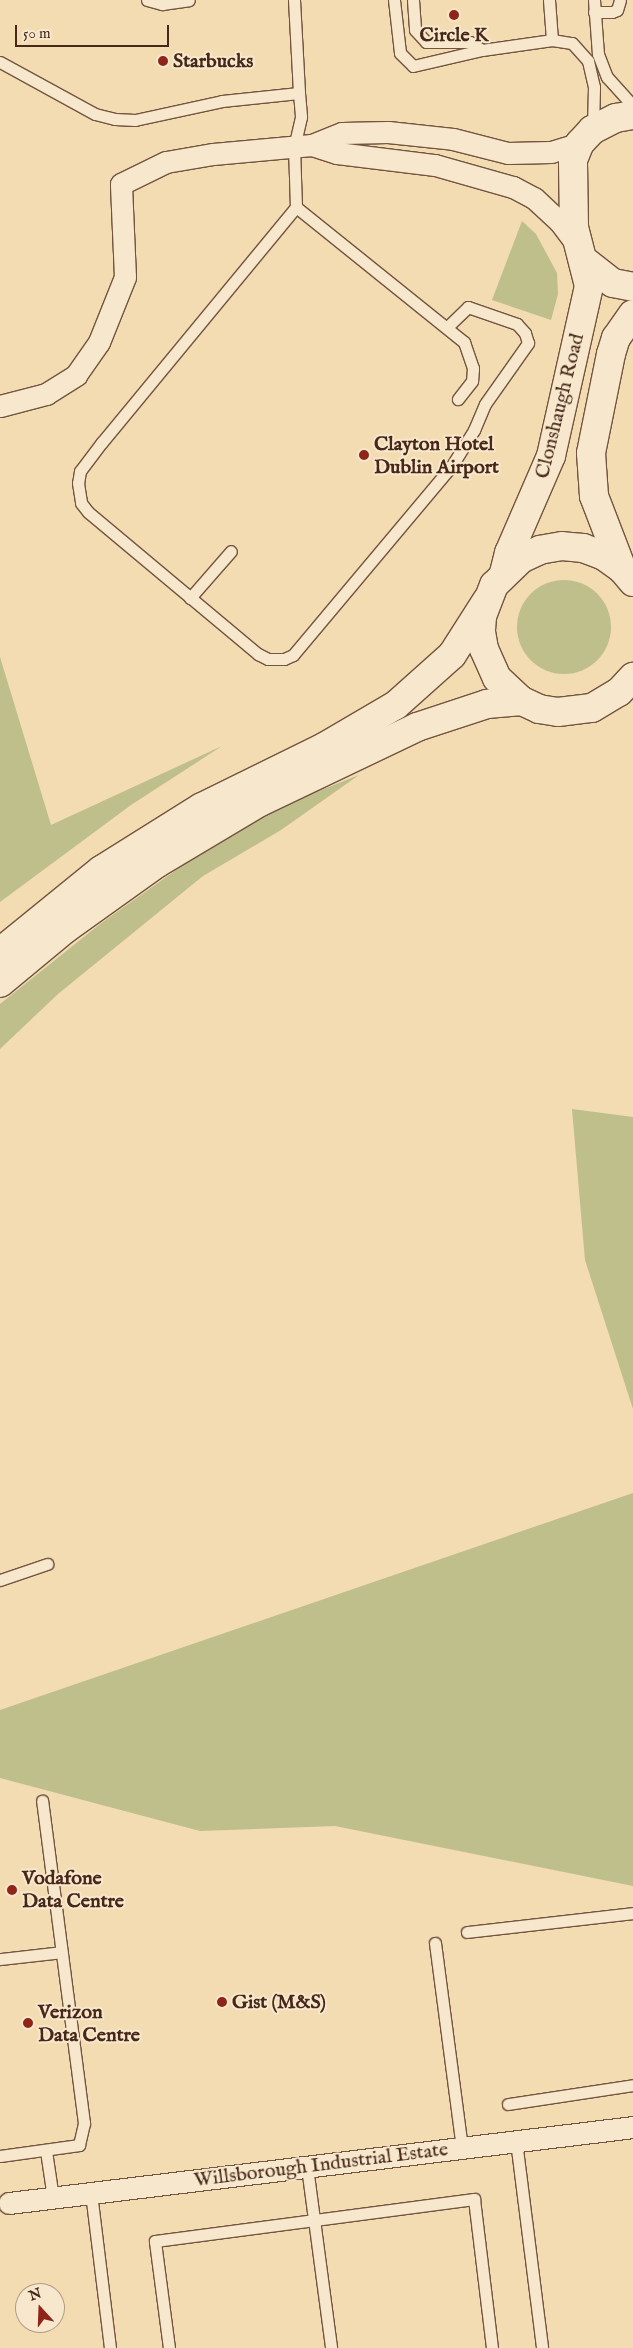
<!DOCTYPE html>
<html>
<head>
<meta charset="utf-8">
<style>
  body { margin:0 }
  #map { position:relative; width:633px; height:2348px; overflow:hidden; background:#f3dbb2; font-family:"IM FELL English",serif }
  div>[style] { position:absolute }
  .green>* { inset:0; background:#bebf8a }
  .round { border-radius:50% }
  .roads { filter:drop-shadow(1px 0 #72543f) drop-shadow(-1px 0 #72543f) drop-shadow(0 1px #72543f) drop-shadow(0 -1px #72543f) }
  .service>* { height:11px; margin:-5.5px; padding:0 5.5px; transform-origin:5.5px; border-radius:5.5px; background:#f7e8cd }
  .minor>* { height:21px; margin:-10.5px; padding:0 10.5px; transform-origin:10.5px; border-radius:10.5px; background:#f7e8cd }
  .tertiary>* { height:28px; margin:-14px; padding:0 14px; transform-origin:14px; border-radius:14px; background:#f7e8cd }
  .secondary>* { height:28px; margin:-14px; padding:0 14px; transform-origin:14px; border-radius:14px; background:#f7e8cd }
  .dots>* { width:14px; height:14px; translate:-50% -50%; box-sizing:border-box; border:2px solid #f7e8cd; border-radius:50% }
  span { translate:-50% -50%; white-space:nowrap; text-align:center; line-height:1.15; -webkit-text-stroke:4px #f7e8cd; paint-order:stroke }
  .poi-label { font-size:20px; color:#472719; font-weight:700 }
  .left { translate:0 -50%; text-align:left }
  .street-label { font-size:20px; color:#472719 }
  .north { position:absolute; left:15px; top:2283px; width:50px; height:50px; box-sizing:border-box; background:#f7e8cd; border:1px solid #b19b85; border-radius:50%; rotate:340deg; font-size:14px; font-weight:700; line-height:20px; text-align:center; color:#472719 }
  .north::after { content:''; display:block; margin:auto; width:18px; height:22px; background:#8f2418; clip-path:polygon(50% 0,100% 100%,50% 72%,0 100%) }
  .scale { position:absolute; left:15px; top:25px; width:154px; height:22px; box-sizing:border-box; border:2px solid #472719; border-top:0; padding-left:6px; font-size:15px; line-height:18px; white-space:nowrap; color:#472719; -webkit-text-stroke:4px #f7e8cd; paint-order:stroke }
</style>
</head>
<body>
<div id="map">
  <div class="green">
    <i style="clip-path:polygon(522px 221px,536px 234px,557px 273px,558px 294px,551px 320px,492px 300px)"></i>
    <i class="round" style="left:517px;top:580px;width:94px;height:94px"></i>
    <i style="clip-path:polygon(0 657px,51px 825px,222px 746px,131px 805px,0 902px)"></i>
    <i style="clip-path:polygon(359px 775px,281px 830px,203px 876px,58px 994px,0 1049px,0 1004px,100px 924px,248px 819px)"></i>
    <i style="clip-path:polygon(572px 1109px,633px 1117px,633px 1409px,585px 1260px)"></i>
    <i style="clip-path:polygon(633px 1493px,633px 1886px,335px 1826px,200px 1831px,0 1778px,0 1710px)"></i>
  </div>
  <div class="roads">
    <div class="service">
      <i style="left:147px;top:0;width:16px;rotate:15deg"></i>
      <i style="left:162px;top:4px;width:27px;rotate:-8deg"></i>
      <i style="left:294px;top:0;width:93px;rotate:86.9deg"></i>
      <i style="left:394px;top:0;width:53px;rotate:83.5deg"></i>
      <i style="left:400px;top:53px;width:18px;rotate:45deg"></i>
      <i style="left:413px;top:66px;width:71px;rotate:-13.1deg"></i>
      <i style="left:482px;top:50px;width:71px;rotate:-8.1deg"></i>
      <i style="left:552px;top:40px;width:20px;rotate:9deg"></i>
      <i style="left:572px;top:43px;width:24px;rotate:48deg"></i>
      <i style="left:588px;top:61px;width:27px;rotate:77deg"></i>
      <i style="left:594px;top:87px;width:41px;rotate:91.4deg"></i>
      <i style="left:413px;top:0;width:30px;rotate:86deg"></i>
      <i style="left:415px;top:30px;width:16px;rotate:47deg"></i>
      <i style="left:426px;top:42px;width:44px"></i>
      <i style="left:470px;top:42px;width:14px;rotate:34deg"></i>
      <i style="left:549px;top:0;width:40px;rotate:85.7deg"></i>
      <i style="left:594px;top:0;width:54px;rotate:85.8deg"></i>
      <i style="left:598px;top:54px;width:25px;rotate:69deg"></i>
      <i style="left:607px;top:77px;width:39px;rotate:48deg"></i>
      <i style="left:594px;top:12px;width:18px"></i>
      <i style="left:612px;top:12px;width:5px;rotate:-22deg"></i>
      <i style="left:617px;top:10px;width:10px;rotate:-73deg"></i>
      <i style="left:0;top:62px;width:108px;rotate:28.7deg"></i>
      <i style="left:95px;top:114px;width:21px;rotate:14deg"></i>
      <i style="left:115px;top:119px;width:20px;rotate:3deg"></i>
      <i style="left:135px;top:120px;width:89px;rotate:-12.3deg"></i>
      <i style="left:222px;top:101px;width:77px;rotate:-5.9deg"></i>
      <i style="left:299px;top:93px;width:24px;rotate:85deg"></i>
      <i style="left:301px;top:117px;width:31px;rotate:103deg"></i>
      <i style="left:294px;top:147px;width:60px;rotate:88.1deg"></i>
      <i style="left:296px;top:207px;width:216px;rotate:38.8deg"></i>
      <i style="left:464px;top:342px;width:28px;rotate:71deg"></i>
      <i style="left:473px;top:368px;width:13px;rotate:94deg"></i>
      <i style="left:472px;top:381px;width:23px;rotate:128deg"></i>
      <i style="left:296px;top:207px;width:305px;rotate:129.5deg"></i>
      <i style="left:102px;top:442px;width:36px;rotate:127deg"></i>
      <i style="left:80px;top:471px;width:12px;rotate:99deg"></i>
      <i style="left:78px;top:483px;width:20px;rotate:81deg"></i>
      <i style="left:81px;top:503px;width:11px;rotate:52deg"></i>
      <i style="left:88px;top:512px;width:222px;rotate:39.9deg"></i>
      <i style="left:258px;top:654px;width:11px;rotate:27deg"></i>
      <i style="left:268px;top:659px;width:16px"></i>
      <i style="left:284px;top:659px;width:10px;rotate:-24deg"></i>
      <i style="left:293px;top:655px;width:246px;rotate:-50deg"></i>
      <i style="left:451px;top:467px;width:44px;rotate:-58.1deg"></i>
      <i style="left:474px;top:430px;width:28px;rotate:-67deg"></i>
      <i style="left:485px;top:404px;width:75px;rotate:-54.8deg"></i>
      <i style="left:528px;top:343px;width:10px;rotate:-107deg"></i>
      <i style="left:525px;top:333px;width:12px;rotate:-132deg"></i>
      <i style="left:517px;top:324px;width:52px;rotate:-160.9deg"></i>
      <i style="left:468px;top:307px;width:29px;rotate:136deg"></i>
      <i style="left:190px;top:598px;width:62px;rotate:-48.9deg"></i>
      <i style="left:0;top:1580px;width:50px;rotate:-18.8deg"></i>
      <i style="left:467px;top:1932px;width:167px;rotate:-6.5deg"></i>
      <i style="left:435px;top:1943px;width:206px;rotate:82.5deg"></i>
      <i style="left:0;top:1959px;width:62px;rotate:-6.4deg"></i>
      <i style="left:508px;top:2104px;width:126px;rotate:-8.6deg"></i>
      <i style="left:516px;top:2141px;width:209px;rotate:82.8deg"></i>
      <i style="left:46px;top:2151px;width:48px;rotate:81.5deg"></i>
      <i style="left:0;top:2156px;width:80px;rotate:-7.9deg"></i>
      <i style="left:79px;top:2145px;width:23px;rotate:-77deg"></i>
      <i style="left:84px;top:2123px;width:325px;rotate:-97.4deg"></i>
      <i style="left:307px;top:2167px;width:183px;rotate:82.4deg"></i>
      <i style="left:91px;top:2193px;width:156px;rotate:83deg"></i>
      <i style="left:169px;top:2348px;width:108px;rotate:-97.5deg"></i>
      <i style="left:155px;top:2241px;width:322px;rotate:-7.5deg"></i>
      <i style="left:474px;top:2199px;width:150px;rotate:83.1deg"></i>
    </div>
    <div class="minor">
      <i style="left:312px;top:145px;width:26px;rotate:18deg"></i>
      <i style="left:337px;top:153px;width:99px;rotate:7deg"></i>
      <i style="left:435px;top:165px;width:81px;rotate:15.8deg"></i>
      <i style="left:513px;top:187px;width:24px;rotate:28deg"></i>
      <i style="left:534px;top:198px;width:34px;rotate:43deg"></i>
      <i style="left:559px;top:221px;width:30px;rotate:53deg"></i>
      <i style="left:0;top:406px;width:48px;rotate:-14.6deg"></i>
      <i style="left:46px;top:394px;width:36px;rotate:-32deg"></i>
      <i style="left:76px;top:375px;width:40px;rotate:-55.1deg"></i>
      <i style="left:99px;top:342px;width:70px;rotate:-68.2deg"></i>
      <i style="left:125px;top:277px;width:93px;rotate:-92.5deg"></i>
      <i style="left:121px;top:184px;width:50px;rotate:-26.1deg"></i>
      <i style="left:166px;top:162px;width:48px;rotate:-9.7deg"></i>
      <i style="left:213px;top:154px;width:99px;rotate:-5.2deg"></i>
      <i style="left:312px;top:145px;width:32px;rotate:-22deg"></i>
      <i style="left:342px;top:133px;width:46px;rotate:-1.2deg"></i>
      <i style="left:388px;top:132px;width:65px;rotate:6.1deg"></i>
      <i style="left:453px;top:139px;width:57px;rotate:14.3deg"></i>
      <i style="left:508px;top:153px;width:43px;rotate:-1.3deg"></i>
      <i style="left:551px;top:152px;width:30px;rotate:-17deg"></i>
      <i style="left:9px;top:2203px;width:629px;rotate:-6.94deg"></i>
    </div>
    <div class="tertiary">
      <i style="left:586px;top:262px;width:34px;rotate:38deg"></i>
      <i style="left:613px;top:283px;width:20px;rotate:11deg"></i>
      <i style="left:622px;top:569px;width:78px;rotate:-111deg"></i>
      <i style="left:594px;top:496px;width:43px;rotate:-94deg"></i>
      <i style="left:591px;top:453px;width:101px;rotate:-78.6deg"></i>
      <i style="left:611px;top:354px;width:17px;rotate:-73deg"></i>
      <i style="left:616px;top:338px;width:29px;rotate:-55deg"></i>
      <i style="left:504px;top:573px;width:21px;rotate:-76deg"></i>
      <i style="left:509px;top:553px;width:106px;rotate:-66.6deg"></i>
      <i style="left:551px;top:456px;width:174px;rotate:-77.4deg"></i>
      <i style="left:589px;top:286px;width:61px;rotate:-104.3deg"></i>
      <i style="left:574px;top:227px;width:67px;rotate:-90.9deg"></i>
      <i style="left:573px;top:160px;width:18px;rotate:-68deg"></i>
      <i style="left:580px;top:143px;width:18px;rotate:-47deg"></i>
      <i style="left:592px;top:130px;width:27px;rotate:-27deg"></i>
      <i style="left:616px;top:118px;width:17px;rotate:-10deg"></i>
    </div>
    <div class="secondary">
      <i style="left:633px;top:582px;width:17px;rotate:-130deg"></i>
      <i style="left:622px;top:569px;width:22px;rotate:-144deg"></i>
      <i style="left:604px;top:556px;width:22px;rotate:-159deg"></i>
      <i style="left:583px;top:548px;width:21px;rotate:-175deg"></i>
      <i style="left:562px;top:546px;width:22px;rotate:170deg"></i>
      <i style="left:540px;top:550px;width:21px;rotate:155deg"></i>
      <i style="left:521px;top:559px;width:37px;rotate:136deg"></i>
      <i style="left:494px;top:585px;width:33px;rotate:111deg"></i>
      <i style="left:482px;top:616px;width:16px;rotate:94deg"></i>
      <i style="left:481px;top:632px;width:17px;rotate:80deg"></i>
      <i style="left:484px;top:649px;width:32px;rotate:66deg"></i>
      <i style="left:497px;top:678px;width:34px;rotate:43deg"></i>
      <i style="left:522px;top:701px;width:19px;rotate:25deg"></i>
      <i style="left:539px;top:709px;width:19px;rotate:9deg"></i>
      <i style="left:558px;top:712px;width:34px;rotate:-7deg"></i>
      <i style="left:592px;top:708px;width:31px;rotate:-31deg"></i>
      <i style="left:619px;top:692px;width:21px;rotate:-47deg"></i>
      <i style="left:0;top:952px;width:130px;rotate:-39.1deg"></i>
      <i style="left:101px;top:870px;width:119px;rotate:-32deg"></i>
      <i style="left:202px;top:807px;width:136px;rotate:-26.2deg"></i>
      <i style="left:324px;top:747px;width:83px;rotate:-30.3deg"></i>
      <i style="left:396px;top:705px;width:75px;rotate:-41.8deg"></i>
      <i style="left:452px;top:655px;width:65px;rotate:-57.5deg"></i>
      <i style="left:0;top:983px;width:85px;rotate:-39.7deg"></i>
      <i style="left:65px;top:929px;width:112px;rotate:-35.5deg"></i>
      <i style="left:156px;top:864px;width:121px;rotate:-30.8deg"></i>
      <i style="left:260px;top:802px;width:174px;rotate:-25.5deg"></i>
      <i style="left:417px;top:727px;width:74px;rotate:-18.2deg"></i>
      <i style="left:487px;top:704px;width:35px;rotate:-5deg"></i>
    </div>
  </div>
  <div class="dots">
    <i style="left:454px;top:15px;background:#8f2418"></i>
    <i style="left:163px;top:61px;background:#8f2418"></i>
    <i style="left:364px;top:455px;background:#8f2418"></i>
    <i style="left:12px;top:1890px;background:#8f2418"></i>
    <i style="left:222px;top:2002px;background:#8f2418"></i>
    <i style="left:28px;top:2023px;background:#8f2418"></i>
  </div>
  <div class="poi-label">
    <span style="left:454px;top:35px">Circle K</span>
    <span class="left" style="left:173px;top:61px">Starbucks</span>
    <span class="left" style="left:374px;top:456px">Clayton Hotel<br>Dublin Airport</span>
    <span class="left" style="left:22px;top:1890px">Vodafone<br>Data Centre</span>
    <span class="left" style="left:232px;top:2002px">Gist (M&amp;S)</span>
    <span class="left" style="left:38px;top:2024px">Verizon<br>Data Centre</span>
  </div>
  <div class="street-label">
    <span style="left:560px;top:406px;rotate:-76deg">Clonshaugh Road</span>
    <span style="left:321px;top:2165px;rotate:-7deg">Willsborough Industrial Estate</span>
  </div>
  <div class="north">N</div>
  <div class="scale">50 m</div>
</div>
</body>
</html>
